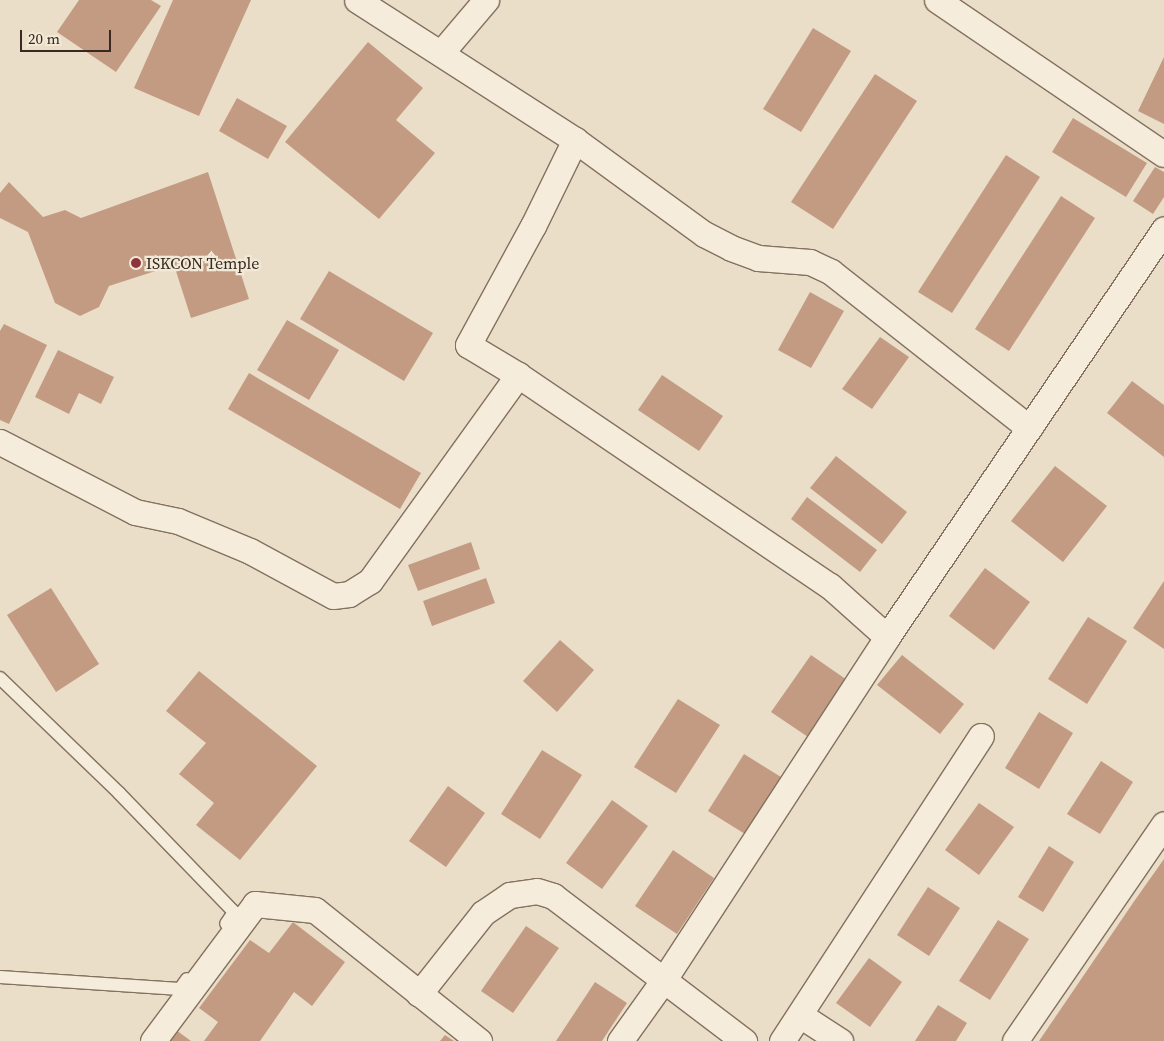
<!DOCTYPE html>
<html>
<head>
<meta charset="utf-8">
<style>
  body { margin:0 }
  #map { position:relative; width:1164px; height:1041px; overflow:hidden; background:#eadec9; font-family:"Source Serif 4",serif }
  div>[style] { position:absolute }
  .building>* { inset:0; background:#c39b83 }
  .roads { filter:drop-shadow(1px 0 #84715f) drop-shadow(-1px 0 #84715f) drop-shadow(0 1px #84715f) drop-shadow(0 -1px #84715f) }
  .lane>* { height:12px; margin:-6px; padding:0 6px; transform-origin:6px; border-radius:6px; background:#f5ecdb }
  .street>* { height:25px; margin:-12.5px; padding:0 12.5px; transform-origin:12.5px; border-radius:12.5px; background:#f5ecdb }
  .dots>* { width:14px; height:14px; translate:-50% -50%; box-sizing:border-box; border:2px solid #f2e9d7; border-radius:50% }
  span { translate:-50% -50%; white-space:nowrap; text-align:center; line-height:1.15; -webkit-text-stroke:4.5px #f2e9d7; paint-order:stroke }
  .poi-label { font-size:16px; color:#362a21 }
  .left { translate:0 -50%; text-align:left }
  .scale { position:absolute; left:20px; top:30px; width:91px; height:22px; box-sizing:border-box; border:2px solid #362a21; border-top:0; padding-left:6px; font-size:15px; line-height:18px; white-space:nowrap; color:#362a21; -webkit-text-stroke:4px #f2e9d7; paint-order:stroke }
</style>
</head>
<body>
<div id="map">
  <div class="building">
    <i style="clip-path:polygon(79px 0,151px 0,161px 6px,116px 72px,57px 32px)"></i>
    <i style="clip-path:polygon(173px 0,251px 0,199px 116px,134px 88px)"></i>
    <i style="clip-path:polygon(813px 28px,851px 51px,801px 132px,763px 109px)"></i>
    <i style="clip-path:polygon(368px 42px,423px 88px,396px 120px,435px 153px,379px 219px,285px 142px)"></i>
    <i style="clip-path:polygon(1164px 57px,1164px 124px,1138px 111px)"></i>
    <i style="clip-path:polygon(875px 74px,917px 101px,833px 229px,791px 202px)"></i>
    <i style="clip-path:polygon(237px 98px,287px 126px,268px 159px,219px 131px)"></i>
    <i style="clip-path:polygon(1073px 118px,1147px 163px,1126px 197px,1052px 152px)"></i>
    <i style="clip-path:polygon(1006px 155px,1040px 177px,952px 313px,918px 292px)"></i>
    <i style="clip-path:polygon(1155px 167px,1164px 172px,1164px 197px,1153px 214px,1133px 201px)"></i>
    <i style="clip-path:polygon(208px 172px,249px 299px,191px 318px,174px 265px,109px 286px,99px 307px,80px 316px,55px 303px,28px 232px,0 218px,0 193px,9px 182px,43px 217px,65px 210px,81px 218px)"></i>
    <i style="clip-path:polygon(1061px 196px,1095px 218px,1009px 351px,975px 329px)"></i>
    <i style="clip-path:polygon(329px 271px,433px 333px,404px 381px,300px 319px)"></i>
    <i style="clip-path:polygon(810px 292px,844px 311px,811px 368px,778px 350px)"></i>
    <i style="clip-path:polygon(287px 320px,339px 350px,309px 400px,257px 370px)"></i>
    <i style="clip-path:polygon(4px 324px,47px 345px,9px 424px,0 420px,0 331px)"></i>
    <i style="clip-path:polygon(880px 337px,909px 357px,872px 409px,842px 389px)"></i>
    <i style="clip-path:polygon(58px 350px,114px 377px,101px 404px,79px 393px,69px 414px,35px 397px)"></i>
    <i style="clip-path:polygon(249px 373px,421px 473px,400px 509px,228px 409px)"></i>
    <i style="clip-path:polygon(662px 375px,723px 416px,699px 451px,638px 410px)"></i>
    <i style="clip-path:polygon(1132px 381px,1164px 405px,1164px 457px,1107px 413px)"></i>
    <i style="clip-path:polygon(836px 456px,907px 512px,882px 544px,810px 488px)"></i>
    <i style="clip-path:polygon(1055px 466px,1107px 506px,1063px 562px,1011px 521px)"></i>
    <i style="clip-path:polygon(807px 497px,877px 550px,860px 572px,791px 519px)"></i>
    <i style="clip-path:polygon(471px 542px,480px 569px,418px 591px,408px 565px)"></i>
    <i style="clip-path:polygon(985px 568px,1030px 602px,994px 650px,949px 616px)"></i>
    <i style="clip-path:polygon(486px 578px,495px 603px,432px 626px,423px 601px)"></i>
    <i style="clip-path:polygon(1164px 581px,1164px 649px,1133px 628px)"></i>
    <i style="clip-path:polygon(51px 588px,99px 664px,56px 692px,7px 615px)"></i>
    <i style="clip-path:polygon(1088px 617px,1127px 641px,1087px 704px,1048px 679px)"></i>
    <i style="clip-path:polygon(560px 640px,594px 670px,557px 712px,523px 681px)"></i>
    <i style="clip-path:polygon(811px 655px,847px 680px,808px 737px,771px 712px)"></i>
    <i style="clip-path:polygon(902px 655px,964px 704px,940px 734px,877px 685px)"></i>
    <i style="clip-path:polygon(199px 671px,317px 766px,240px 860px,196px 825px,214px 803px,179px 774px,206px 743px,166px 711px)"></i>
    <i style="clip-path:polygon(678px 699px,720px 725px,676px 793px,634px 767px)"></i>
    <i style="clip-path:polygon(1039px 712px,1073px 733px,1039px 789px,1005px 768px)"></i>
    <i style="clip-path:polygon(542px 750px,582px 775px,540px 839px,501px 814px)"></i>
    <i style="clip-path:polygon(744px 754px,781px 777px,745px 834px,708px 811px)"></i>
    <i style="clip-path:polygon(1101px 761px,1133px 782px,1100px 834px,1067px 814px)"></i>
    <i style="clip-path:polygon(448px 786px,485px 813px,446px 867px,409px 841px)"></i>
    <i style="clip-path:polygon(612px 800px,648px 826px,602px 889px,566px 863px)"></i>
    <i style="clip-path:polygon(979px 803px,1014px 827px,979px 875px,945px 850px)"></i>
    <i style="clip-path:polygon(1049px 846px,1074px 862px,1043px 912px,1018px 897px)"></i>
    <i style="clip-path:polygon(673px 850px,714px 878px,677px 934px,635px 906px)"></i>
    <i style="clip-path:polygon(1164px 859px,1164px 1041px,1039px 1041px,1135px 900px)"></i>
    <i style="clip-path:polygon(928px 887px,960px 908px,929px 956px,897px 935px)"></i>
    <i style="clip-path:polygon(998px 920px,1029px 939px,990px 1000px,959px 981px)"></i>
    <i style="clip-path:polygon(293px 922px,345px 962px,312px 1006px,294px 992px,260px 1041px,204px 1041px,218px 1022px,199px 1008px,250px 940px,269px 953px)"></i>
    <i style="clip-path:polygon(526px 926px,559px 948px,513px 1013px,481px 991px)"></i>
    <i style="clip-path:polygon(869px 958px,902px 982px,870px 1027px,836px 1003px)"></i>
    <i style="clip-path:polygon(595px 982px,627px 1003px,602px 1041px,556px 1041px)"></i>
    <i style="clip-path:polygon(938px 1005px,967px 1023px,956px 1041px,915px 1041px)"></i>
    <i style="clip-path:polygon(176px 1030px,191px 1041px,168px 1041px)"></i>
    <i style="clip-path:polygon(445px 1035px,454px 1041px,440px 1041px)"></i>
  </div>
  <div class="roads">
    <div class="lane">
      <i style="left:0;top:678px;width:165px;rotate:44deg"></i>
      <i style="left:119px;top:793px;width:165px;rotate:46deg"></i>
      <i style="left:234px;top:912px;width:14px;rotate:124deg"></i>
      <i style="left:0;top:977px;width:180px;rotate:3.8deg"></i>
      <i style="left:180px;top:989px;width:12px;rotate:-55deg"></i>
    </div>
    <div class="street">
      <i style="left:937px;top:0;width:274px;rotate:34.2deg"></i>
      <i style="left:441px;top:53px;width:70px;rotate:-49.7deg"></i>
      <i style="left:575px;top:140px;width:160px;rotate:36.1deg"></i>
      <i style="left:704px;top:234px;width:30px;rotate:27deg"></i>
      <i style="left:731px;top:248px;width:29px;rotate:20deg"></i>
      <i style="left:758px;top:258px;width:52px;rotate:4.4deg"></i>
      <i style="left:810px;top:262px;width:23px;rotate:25deg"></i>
      <i style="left:831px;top:272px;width:252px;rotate:38.2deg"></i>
      <i style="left:518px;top:375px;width:377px;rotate:34.1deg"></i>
      <i style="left:830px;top:586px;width:76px;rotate:41.8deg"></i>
      <i style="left:887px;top:637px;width:493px;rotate:-55.8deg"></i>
      <i style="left:0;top:442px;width:152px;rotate:27.4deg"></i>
      <i style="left:135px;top:512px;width:44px;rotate:11.8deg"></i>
      <i style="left:178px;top:521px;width:78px;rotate:22.6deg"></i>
      <i style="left:250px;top:551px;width:94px;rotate:28.5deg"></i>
      <i style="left:333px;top:596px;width:16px;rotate:-7deg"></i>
      <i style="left:349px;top:594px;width:25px;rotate:-32deg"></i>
      <i style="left:370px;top:581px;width:254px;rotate:-54.3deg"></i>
      <i style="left:518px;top:375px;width:58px;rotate:-149deg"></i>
      <i style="left:468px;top:345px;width:136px;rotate:-61.4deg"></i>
      <i style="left:533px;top:226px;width:96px;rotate:-64deg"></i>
      <i style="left:575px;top:140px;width:259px;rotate:-147.3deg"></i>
      <i style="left:419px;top:994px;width:103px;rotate:-51.7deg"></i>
      <i style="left:483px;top:913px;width:32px;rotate:-34deg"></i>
      <i style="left:510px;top:895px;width:27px;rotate:-8deg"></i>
      <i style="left:537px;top:891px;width:17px;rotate:17deg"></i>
      <i style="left:553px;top:896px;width:240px;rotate:37.2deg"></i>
      <i style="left:800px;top:1015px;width:48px;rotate:33deg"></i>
      <i style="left:153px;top:1041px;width:171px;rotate:-53.3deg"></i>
      <i style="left:255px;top:904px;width:60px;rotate:5.7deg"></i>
      <i style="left:315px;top:910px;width:210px;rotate:38.6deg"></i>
      <i style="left:620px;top:1041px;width:74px;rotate:-54.4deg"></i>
      <i style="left:663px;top:981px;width:411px;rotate:-56.9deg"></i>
      <i style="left:782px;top:1041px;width:364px;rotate:-56.9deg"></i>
      <i style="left:1015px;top:1041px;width:263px;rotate:-55.5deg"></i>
    </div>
  </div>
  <div class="dots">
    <i style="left:136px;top:263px;background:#8c363b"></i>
  </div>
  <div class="poi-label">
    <span class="left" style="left:146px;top:263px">ISKCON Temple</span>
  </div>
  <div class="scale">20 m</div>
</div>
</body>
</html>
